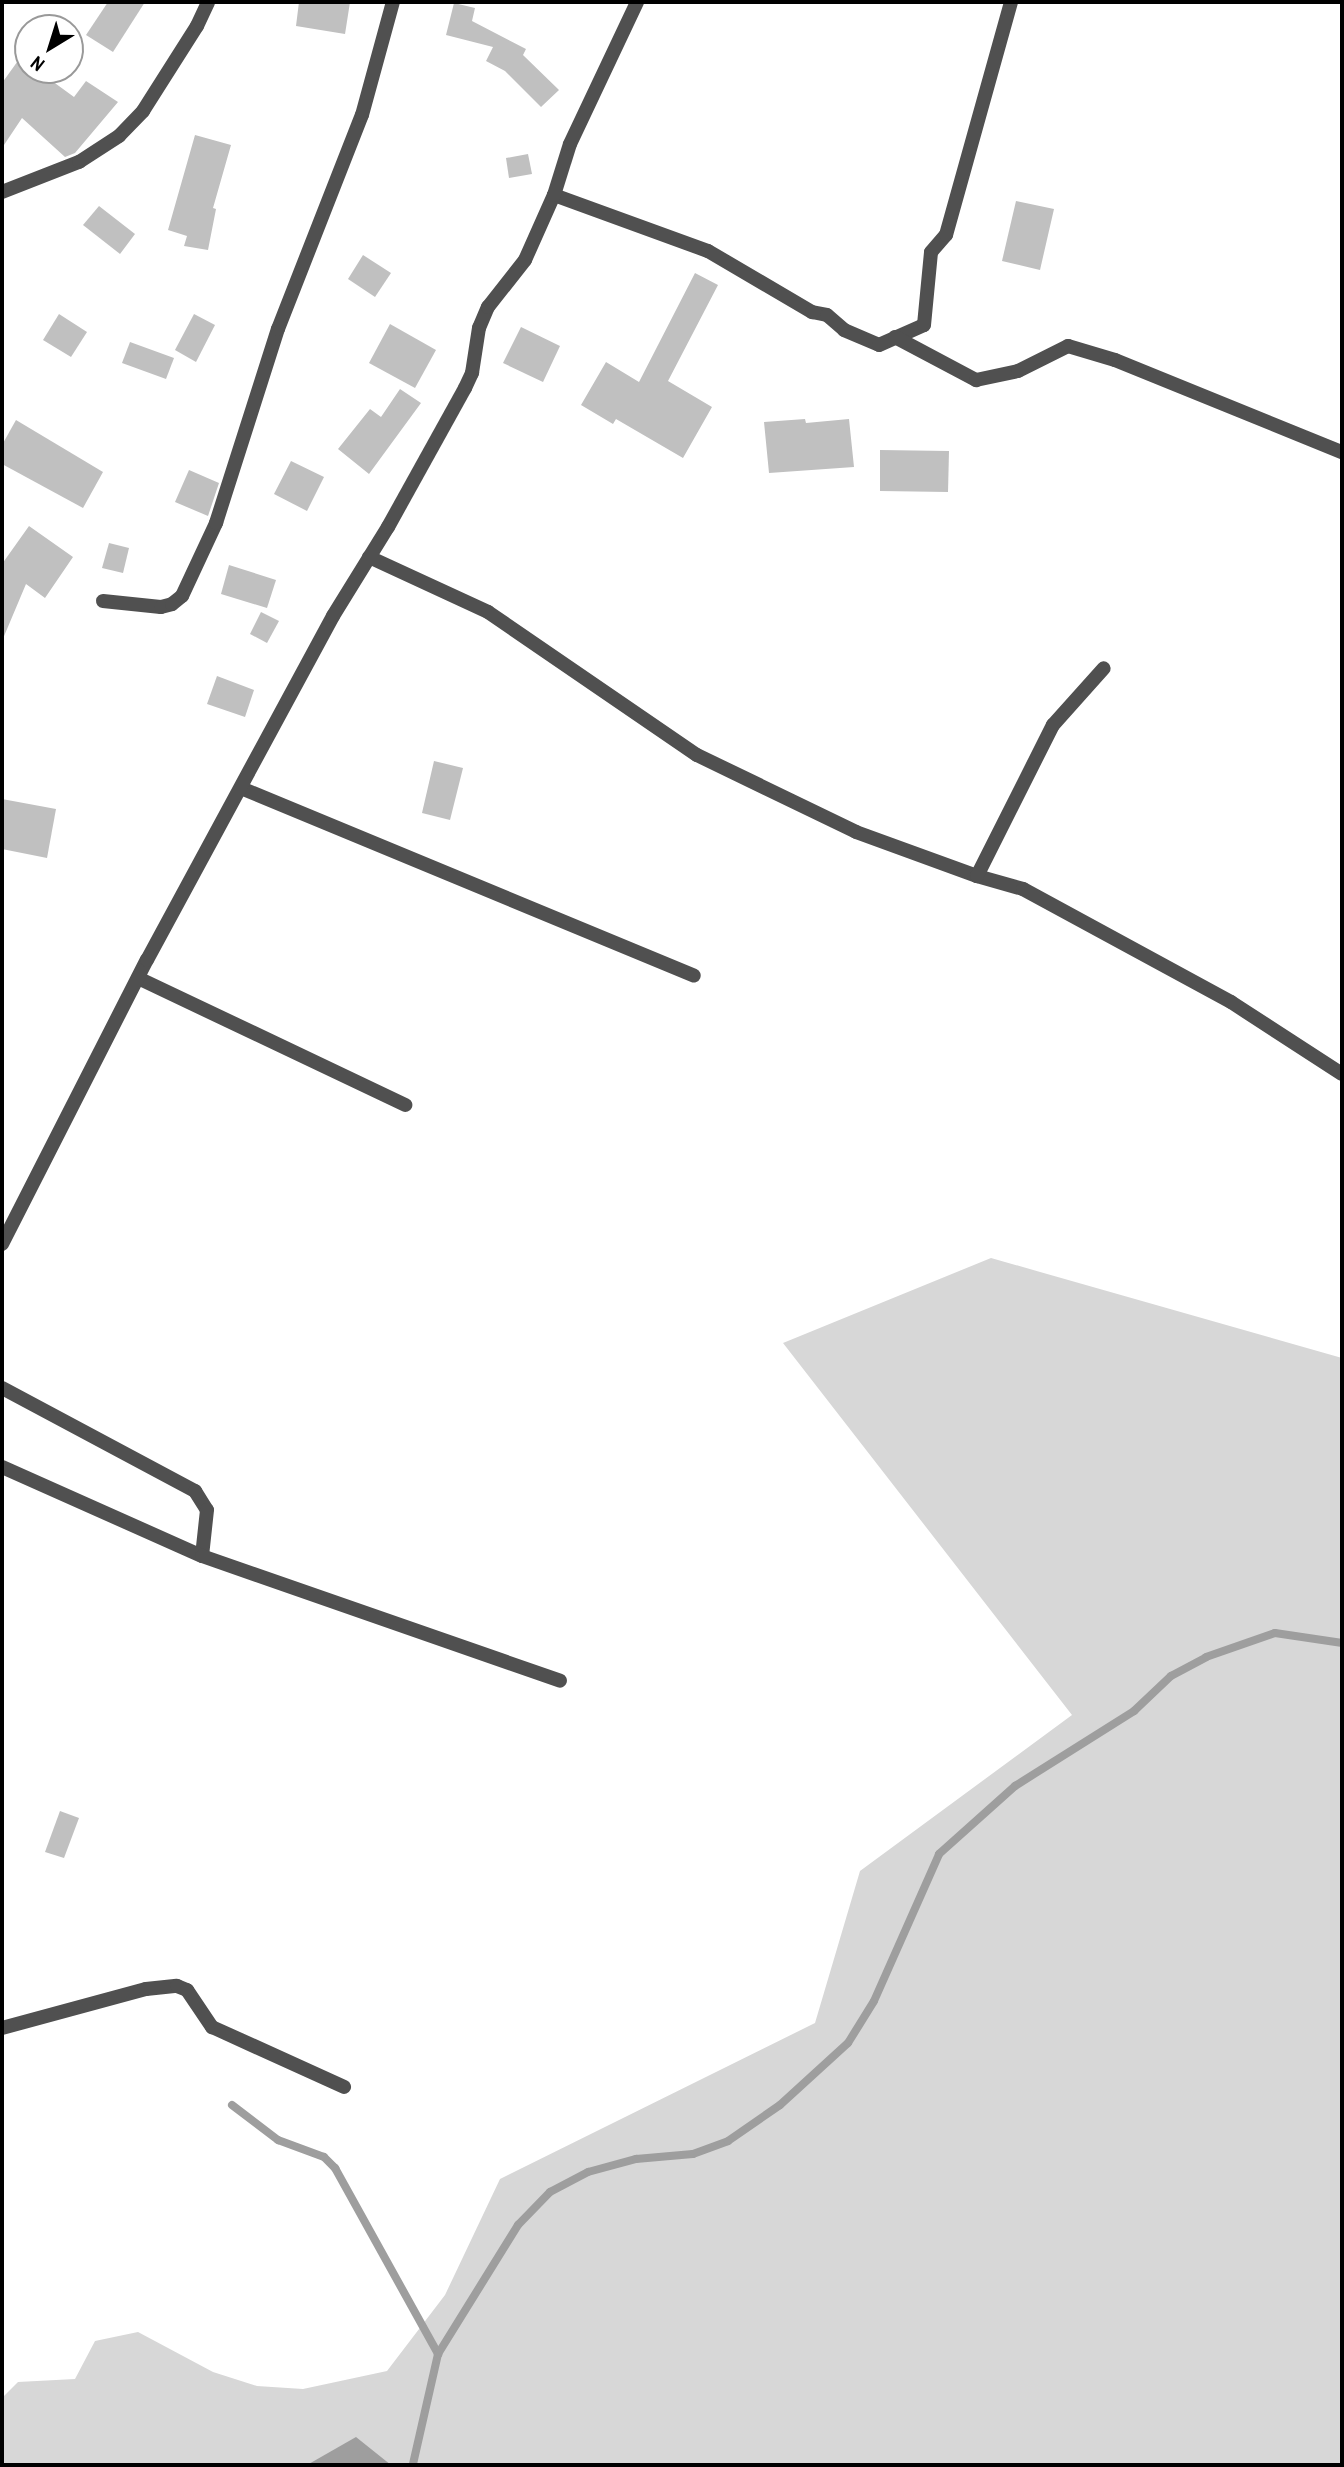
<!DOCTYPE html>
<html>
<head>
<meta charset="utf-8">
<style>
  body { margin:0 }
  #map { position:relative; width:1344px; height:2467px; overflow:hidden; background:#fff; font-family:"Archivo Narrow",sans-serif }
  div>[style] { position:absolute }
  .green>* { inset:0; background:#d7d7d7 }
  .water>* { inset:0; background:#9e9e9e }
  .stream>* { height:8px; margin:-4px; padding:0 4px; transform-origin:4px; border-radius:4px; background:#9e9e9e }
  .building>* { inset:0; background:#c0c0c0 }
  .minor>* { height:14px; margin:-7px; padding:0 7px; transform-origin:7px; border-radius:7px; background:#505050 }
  span { translate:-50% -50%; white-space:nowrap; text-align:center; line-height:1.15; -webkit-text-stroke:7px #fff; paint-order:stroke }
  .frame { position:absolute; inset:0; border:4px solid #000; pointer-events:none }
  .north { position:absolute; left:14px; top:14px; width:70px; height:70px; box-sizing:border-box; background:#fff; border:2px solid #999; border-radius:50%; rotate:218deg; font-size:19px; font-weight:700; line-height:28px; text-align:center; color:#000 }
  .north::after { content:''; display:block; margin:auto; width:24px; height:32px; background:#000; clip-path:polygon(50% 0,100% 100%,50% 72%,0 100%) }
</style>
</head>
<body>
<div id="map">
  <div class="green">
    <i style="clip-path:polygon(991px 1258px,1342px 1358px,1342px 2465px,2px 2465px,2px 2398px,18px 2382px,75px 2379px,95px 2341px,138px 2332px,213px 2372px,257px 2386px,303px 2389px,387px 2371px,445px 2295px,500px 2179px,815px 2023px,860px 1871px,1072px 1715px,783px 1343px)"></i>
  </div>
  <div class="water">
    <i style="clip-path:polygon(356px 2437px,391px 2465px,307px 2465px)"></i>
  </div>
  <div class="stream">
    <i style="left:232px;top:2105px;width:58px;rotate:37.3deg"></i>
    <i style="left:278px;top:2140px;width:49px;rotate:20.3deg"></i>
    <i style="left:324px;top:2157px;width:16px;rotate:45deg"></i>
    <i style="left:335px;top:2168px;width:213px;rotate:61deg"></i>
    <i style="left:413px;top:2464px;width:113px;rotate:-77.2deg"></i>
    <i style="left:438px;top:2354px;width:152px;rotate:-58.2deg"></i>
    <i style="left:518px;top:2225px;width:46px;rotate:-45.9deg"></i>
    <i style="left:550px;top:2192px;width:43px;rotate:-27.8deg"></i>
    <i style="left:588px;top:2172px;width:50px;rotate:-15.2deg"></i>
    <i style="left:636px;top:2159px;width:57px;rotate:-5deg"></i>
    <i style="left:693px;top:2154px;width:37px;rotate:-20deg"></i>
    <i style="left:728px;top:2141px;width:63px;rotate:-34.7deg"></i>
    <i style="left:780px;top:2105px;width:92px;rotate:-42.4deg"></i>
    <i style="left:848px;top:2043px;width:49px;rotate:-58.2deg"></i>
    <i style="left:874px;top:2001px;width:161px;rotate:-66.1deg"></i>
    <i style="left:939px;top:1854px;width:102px;rotate:-41.8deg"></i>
    <i style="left:1015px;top:1786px;width:141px;rotate:-32.2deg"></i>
    <i style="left:1134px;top:1711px;width:51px;rotate:-43.4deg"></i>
    <i style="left:1171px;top:1676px;width:40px;rotate:-28deg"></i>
    <i style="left:1206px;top:1657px;width:73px;rotate:-19.2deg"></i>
    <i style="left:1275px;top:1633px;width:68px;rotate:8.5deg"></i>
  </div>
  <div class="building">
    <i style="clip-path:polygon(108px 2px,145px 2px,113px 52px,86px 35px)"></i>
    <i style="clip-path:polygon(299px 2px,350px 2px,345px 34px,296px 26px)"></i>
    <i style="clip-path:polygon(454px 3px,475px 8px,472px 21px,526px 49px,523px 55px,559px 90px,541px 107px,505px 71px,486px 61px,493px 47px,446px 35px)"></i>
    <i style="clip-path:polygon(20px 58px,28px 64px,28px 70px,37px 70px,74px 97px,86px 81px,118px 102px,75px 153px,65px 157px,22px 118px,2px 148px,2px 83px)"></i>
    <i style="clip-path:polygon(195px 135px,231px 145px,213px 208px,216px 209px,208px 250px,184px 246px,187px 236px,168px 230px)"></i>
    <i style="clip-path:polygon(528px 154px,532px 174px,509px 178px,506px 158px)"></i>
    <i style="clip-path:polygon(1016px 201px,1054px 209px,1040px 270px,1002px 261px)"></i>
    <i style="clip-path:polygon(99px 206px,135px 234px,120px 254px,83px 225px)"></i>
    <i style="clip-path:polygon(363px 255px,391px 273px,375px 297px,348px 279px)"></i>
    <i style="clip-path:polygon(695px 273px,718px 285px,668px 381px,712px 407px,683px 458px,616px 419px,613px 424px,581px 405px,606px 362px,639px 382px)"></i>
    <i style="clip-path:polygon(59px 314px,87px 332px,71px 357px,43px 340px)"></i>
    <i style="clip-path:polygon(194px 314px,215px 325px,196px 362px,175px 350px)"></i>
    <i style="clip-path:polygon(390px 324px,436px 350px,415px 388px,369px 363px)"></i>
    <i style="clip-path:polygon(521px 327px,560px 346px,543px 382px,503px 363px)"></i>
    <i style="clip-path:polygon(130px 342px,174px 358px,166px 379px,122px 363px)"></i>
    <i style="clip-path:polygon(400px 389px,421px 403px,369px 474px,338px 449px,370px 409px,381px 417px)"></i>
    <i style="clip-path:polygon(805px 419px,806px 423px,849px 419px,854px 467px,769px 473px,764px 422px)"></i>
    <i style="clip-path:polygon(16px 420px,103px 472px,83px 508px,2px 464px,2px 445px)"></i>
    <i style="clip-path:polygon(880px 450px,949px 451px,948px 492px,880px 491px)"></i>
    <i style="clip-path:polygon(291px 461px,324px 477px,307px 511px,274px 494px)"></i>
    <i style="clip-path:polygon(189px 470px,219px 483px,208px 516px,175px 502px)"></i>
    <i style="clip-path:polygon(29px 526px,73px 557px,45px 598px,26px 584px,2px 641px,2px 564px)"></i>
    <i style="clip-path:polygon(109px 543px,129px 548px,123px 573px,102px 568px)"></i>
    <i style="clip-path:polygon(229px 565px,276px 580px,267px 608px,221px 594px)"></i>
    <i style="clip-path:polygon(261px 612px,279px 621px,267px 643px,250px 634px)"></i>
    <i style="clip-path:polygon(217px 676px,254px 690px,245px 717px,207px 704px)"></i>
    <i style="clip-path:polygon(434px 761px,463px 768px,450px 820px,422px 813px)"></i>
    <i style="clip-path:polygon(2px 799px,56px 809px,47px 858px,2px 849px)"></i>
    <i style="clip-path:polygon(60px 1811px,79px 1818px,64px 1858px,45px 1852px)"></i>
  </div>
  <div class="minor">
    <i style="left:2px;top:192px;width:83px;rotate:-21.3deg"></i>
    <i style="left:79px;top:162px;width:48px;rotate:-33deg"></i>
    <i style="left:119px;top:136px;width:35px;rotate:-46deg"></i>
    <i style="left:143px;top:111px;width:101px;rotate:-57.6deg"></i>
    <i style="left:197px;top:26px;width:26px;rotate:-65deg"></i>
    <i style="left:554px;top:195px;width:164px;rotate:20deg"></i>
    <i style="left:708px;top:251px;width:121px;rotate:30.4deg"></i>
    <i style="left:812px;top:312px;width:15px;rotate:11deg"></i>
    <i style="left:827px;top:315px;width:23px;rotate:41deg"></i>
    <i style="left:844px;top:330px;width:38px;rotate:23deg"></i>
    <i style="left:879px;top:345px;width:49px;rotate:-24deg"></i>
    <i style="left:924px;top:325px;width:73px;rotate:-84.5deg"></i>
    <i style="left:931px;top:252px;width:23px;rotate:-49deg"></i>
    <i style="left:946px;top:235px;width:242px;rotate:-74.4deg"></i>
    <i style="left:895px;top:337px;width:92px;rotate:28deg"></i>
    <i style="left:976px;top:380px;width:43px;rotate:-12.1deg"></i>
    <i style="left:1018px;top:371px;width:56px;rotate:-26.6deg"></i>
    <i style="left:1068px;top:346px;width:49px;rotate:16.6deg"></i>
    <i style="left:1115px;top:360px;width:245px;rotate:22.1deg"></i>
    <i style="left:369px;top:557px;width:131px;rotate:24.8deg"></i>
    <i style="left:488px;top:612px;width:253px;rotate:34.4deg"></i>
    <i style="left:697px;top:755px;width:177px;rotate:25.8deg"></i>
    <i style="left:856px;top:832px;width:129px;rotate:20deg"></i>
    <i style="left:977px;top:876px;width:48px;rotate:15.8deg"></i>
    <i style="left:1023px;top:889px;width:237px;rotate:28.5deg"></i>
    <i style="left:1231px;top:1002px;width:132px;rotate:33deg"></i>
    <i style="left:103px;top:601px;width:58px;rotate:5.9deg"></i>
    <i style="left:161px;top:607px;width:11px;rotate:-15deg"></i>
    <i style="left:172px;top:604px;width:13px;rotate:-39deg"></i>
    <i style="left:182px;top:596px;width:81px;rotate:-65deg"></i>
    <i style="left:216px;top:523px;width:204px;rotate:-72.3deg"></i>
    <i style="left:278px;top:329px;width:230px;rotate:-68.6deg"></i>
    <i style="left:362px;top:115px;width:117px;rotate:-74.7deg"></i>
    <i style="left:241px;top:788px;width:490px;rotate:22.5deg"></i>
    <i style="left:977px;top:876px;width:169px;rotate:-63.3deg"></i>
    <i style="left:1053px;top:725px;width:76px;rotate:-48.2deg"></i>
    <i style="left:138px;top:978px;width:296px;rotate:25.4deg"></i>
    <i style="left:2px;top:1244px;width:319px;rotate:-63deg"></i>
    <i style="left:147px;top:960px;width:391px;rotate:-61.6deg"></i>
    <i style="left:333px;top:616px;width:105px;rotate:-58.3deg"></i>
    <i style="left:388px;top:527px;width:159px;rotate:-61deg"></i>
    <i style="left:465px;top:388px;width:17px;rotate:-65deg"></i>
    <i style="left:472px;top:373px;width:46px;rotate:-81.2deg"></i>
    <i style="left:479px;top:328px;width:23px;rotate:-67deg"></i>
    <i style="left:488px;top:307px;width:60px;rotate:-51.8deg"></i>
    <i style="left:525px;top:260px;width:71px;rotate:-66deg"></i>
    <i style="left:554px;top:195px;width:53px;rotate:-72.6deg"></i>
    <i style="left:570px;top:144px;width:157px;rotate:-64.7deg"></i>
    <i style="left:2px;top:1388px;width:219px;rotate:28.1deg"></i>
    <i style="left:195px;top:1491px;width:22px;rotate:58deg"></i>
    <i style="left:207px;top:1510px;width:46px;rotate:96.2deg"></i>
    <i style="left:2px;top:1467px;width:219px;rotate:24deg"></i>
    <i style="left:202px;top:1556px;width:379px;rotate:19.2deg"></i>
    <i style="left:2px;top:2028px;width:149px;rotate:-15.2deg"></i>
    <i style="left:146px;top:1989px;width:31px;rotate:-6deg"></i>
    <i style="left:177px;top:1986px;width:11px;rotate:22deg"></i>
    <i style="left:187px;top:1990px;width:45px;rotate:56deg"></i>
    <i style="left:212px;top:2027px;width:145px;rotate:24.4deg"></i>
  </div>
  <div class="frame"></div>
  <div class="north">N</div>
</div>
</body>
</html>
